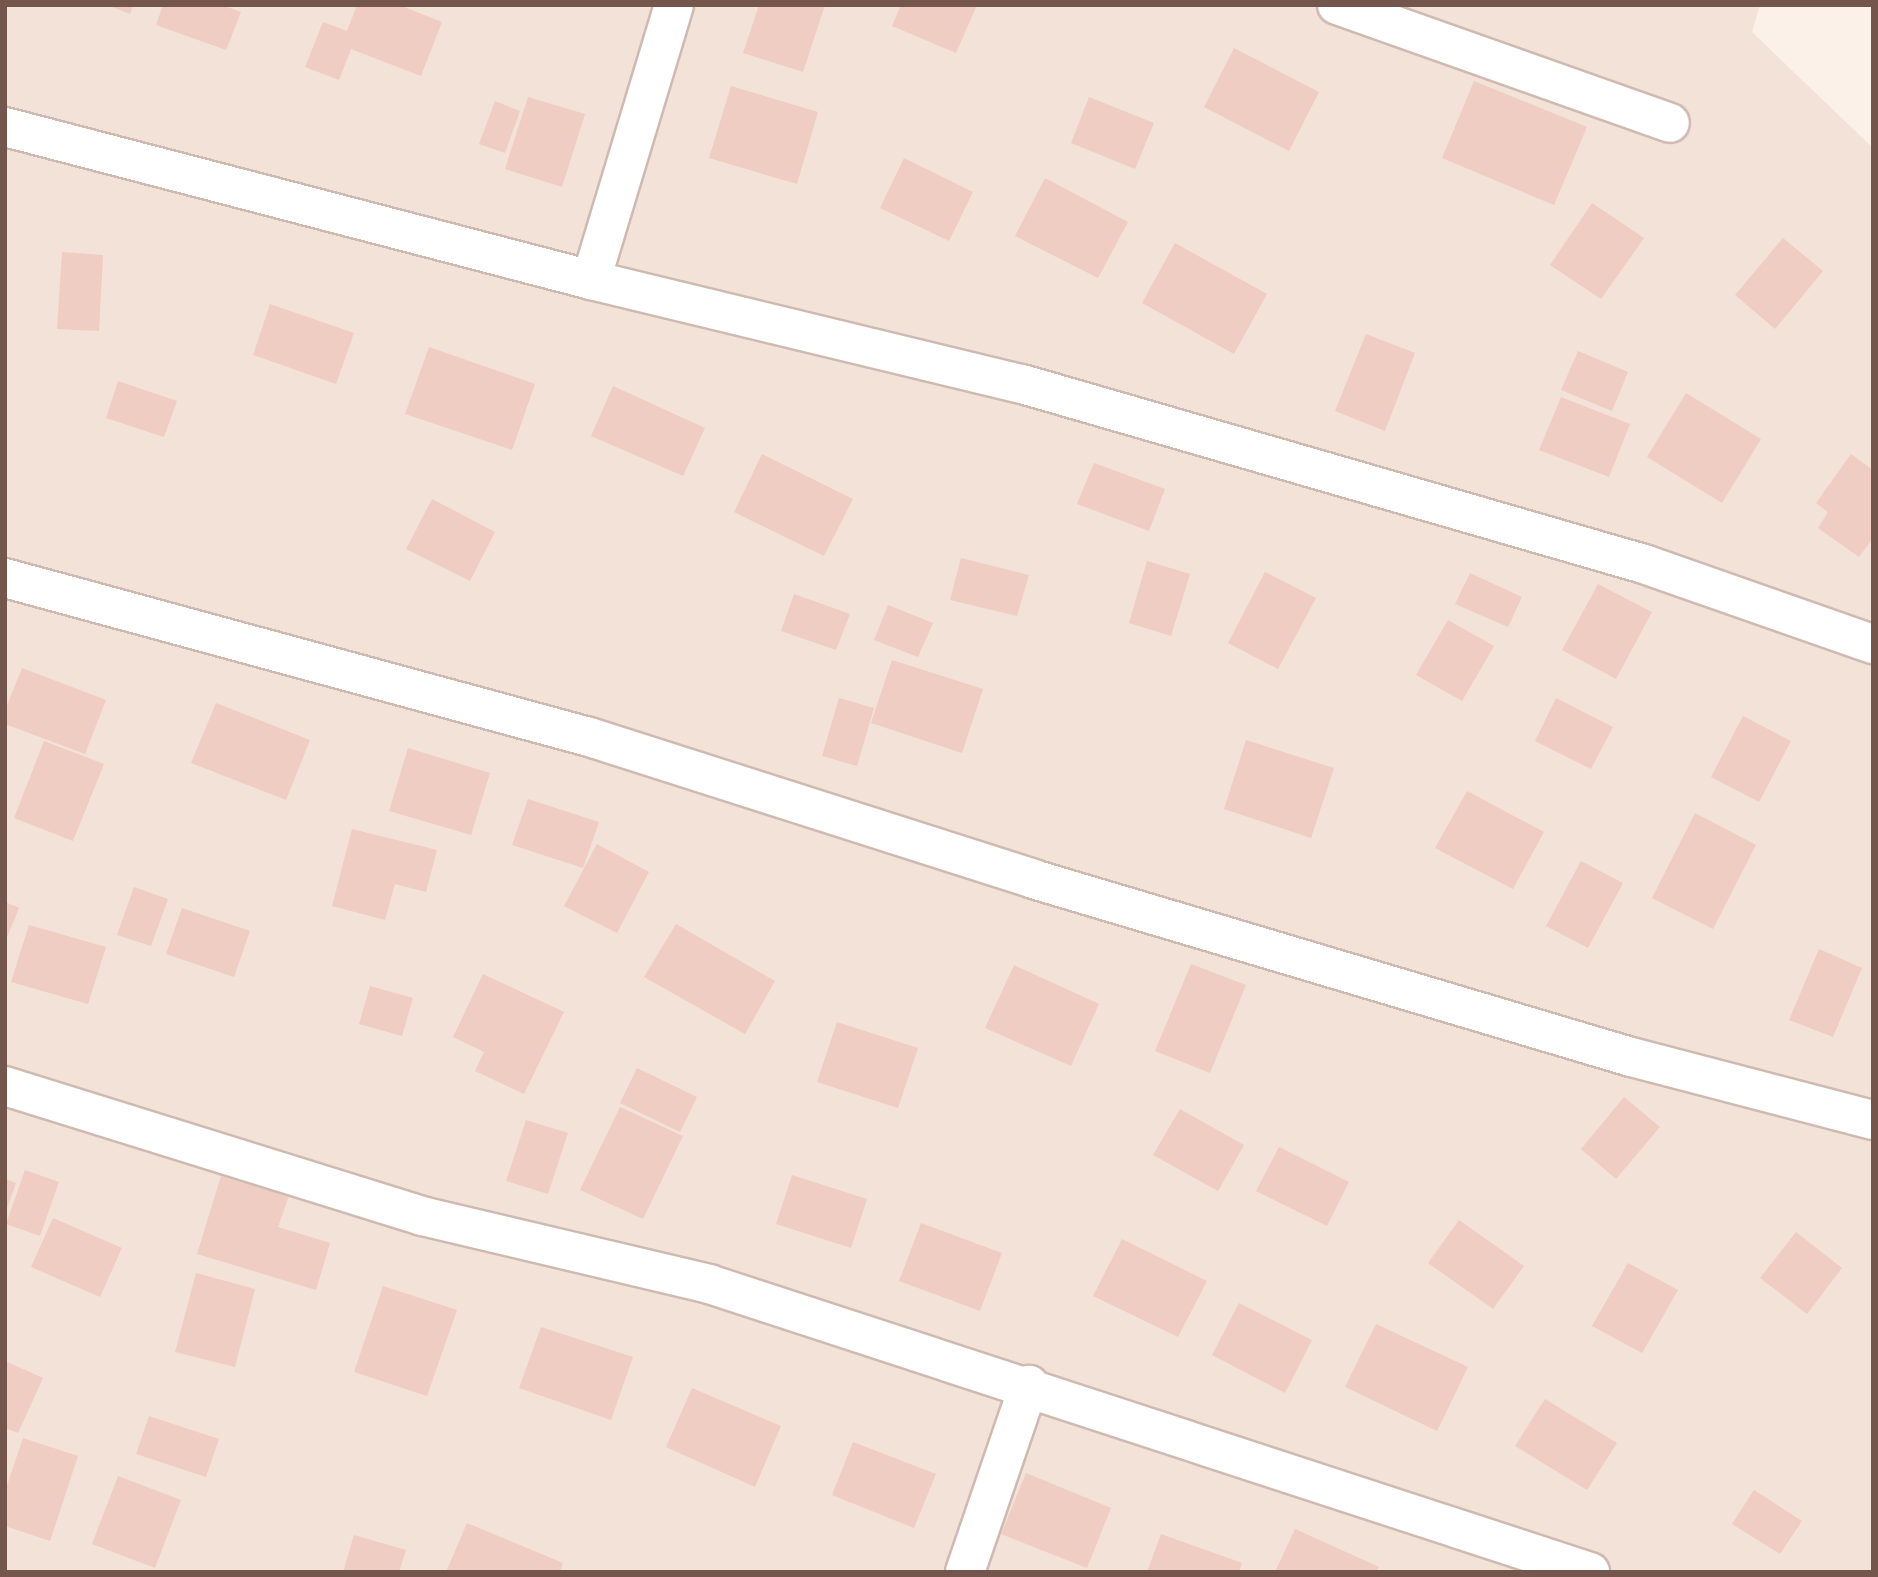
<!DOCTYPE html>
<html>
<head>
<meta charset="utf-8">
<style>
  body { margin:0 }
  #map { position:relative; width:1878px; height:1577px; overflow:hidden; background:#fbf1e8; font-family:"Noto Sans",sans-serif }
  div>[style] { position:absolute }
  .residential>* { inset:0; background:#f3e2d7 }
  .building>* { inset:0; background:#efcdc2 }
  .roads { filter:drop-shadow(2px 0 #cfbab1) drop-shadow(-2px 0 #cfbab1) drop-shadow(0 2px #cfbab1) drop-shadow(0 -2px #cfbab1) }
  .minor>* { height:38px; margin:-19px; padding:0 19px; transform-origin:19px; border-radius:19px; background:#fff }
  span { translate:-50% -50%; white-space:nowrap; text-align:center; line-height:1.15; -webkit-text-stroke:6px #fef6ef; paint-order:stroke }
  .frame { position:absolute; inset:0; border:7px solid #74564d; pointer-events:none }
</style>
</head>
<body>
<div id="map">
  <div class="residential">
    <i style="clip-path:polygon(5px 5px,1760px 5px,1752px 32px,1873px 148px,1873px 1572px,5px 1572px)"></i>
  </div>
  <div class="building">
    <i style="clip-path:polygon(107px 5px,133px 5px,130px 14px)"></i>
    <i style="clip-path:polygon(163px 5px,222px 5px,241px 12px,226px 50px,156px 25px)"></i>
    <i style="clip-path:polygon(357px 5px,399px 5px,442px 22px,421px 76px,351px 49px,339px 80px,305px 67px,323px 22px,347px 31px)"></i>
    <i style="clip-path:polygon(759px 5px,825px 5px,803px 72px,743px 53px)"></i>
    <i style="clip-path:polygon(901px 5px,977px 5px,956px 53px,892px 26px)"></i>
    <i style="clip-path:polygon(1234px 48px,1319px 92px,1289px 151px,1204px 107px)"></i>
    <i style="clip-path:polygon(1474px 81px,1587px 127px,1554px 205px,1442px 158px)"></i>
    <i style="clip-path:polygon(731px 86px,818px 112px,797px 184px,709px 158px)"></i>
    <i style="clip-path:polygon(528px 97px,585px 114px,562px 187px,505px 169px)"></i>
    <i style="clip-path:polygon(1089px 97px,1154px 123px,1135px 169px,1071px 143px)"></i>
    <i style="clip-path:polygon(495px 101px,520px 111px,505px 153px,479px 144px)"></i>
    <i style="clip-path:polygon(904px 158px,973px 192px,949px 241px,880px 208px)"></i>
    <i style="clip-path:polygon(1045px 178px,1128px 222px,1098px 278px,1015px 236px)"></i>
    <i style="clip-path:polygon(1592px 203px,1644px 238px,1601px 299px,1550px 265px)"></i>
    <i style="clip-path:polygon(1783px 238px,1823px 271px,1775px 329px,1735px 295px)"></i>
    <i style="clip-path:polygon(1175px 243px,1267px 294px,1234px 354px,1142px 303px)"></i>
    <i style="clip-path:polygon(62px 252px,103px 255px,99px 331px,57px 329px)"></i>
    <i style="clip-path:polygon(270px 304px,354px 333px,336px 384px,253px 355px)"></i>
    <i style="clip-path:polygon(1366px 334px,1415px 353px,1385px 431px,1335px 411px)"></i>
    <i style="clip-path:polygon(429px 347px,535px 384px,512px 450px,405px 414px)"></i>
    <i style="clip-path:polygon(1578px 351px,1628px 372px,1612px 411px,1561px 390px)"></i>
    <i style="clip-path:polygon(118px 381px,177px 401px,164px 437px,106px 418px)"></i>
    <i style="clip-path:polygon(613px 386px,705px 428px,683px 476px,591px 436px)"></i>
    <i style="clip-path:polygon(1686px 393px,1761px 439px,1722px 503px,1647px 457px)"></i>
    <i style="clip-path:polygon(1561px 397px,1630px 424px,1609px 477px,1539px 450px)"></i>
    <i style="clip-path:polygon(762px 454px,853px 499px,824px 556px,734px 512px)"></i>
    <i style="clip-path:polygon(1851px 454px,1873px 470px,1873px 538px,1859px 557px,1818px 528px,1828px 512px,1816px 503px)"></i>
    <i style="clip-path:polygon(1094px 463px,1165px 489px,1149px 531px,1077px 504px)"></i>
    <i style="clip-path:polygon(432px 499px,495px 532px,470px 581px,406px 549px)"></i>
    <i style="clip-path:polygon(961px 558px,1029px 575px,1017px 616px,950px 600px)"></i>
    <i style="clip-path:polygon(1147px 561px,1190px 574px,1171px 636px,1129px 623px)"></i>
    <i style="clip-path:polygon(1265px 572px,1316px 598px,1278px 669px,1228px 643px)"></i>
    <i style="clip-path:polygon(1470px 573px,1522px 597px,1508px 627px,1455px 604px)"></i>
    <i style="clip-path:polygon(1598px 584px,1652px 612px,1616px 679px,1562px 650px)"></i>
    <i style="clip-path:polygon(794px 594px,850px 614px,836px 650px,781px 631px)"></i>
    <i style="clip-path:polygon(888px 605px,933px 623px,918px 657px,874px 640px)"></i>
    <i style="clip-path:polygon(1448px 620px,1494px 646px,1462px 701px,1416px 675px)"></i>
    <i style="clip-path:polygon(892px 660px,983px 689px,962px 753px,871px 723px)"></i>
    <i style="clip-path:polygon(22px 668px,106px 700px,85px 754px,5px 724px,5px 710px)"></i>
    <i style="clip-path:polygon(839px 698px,874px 708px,857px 766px,822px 756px)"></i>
    <i style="clip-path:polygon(1556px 698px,1613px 727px,1591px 769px,1535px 741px)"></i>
    <i style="clip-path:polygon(216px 703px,310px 740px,286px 800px,191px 763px)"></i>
    <i style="clip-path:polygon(1743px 716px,1791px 741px,1759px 802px,1711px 777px)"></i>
    <i style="clip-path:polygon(1246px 740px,1334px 768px,1311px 838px,1224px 809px)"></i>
    <i style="clip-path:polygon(44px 741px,104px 764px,73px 841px,14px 818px)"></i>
    <i style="clip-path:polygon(408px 748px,490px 773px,471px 835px,389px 811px)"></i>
    <i style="clip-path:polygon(1467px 791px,1544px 832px,1513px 889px,1435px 848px)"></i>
    <i style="clip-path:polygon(528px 799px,599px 822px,583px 868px,512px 845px)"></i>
    <i style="clip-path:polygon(1695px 813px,1756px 845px,1713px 929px,1652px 898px)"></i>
    <i style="clip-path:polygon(352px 829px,437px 850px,426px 892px,395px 884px,385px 920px,332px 906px)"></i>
    <i style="clip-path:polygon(597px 844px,649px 872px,617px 933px,564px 906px)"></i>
    <i style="clip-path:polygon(1581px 861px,1623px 883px,1588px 948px,1546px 926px)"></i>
    <i style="clip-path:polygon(134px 887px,168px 899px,151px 946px,117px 935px)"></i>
    <i style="clip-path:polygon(5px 902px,19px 908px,5px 942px)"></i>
    <i style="clip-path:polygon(182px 908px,250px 931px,234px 977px,166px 954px)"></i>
    <i style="clip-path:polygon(676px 924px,775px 981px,745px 1034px,644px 977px)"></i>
    <i style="clip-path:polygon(29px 925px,106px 947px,88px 1004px,11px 982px)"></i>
    <i style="clip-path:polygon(1819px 949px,1862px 968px,1833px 1037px,1789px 1020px)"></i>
    <i style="clip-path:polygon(1191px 964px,1246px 985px,1210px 1073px,1155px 1051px)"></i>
    <i style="clip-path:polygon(1014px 965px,1099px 1004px,1071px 1066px,985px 1028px)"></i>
    <i style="clip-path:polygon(483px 974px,564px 1012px,524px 1094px,475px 1071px,484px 1052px,453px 1037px)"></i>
    <i style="clip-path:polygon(370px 986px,413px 998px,402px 1036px,359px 1024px)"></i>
    <i style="clip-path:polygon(837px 1022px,918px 1048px,898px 1108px,817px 1082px)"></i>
    <i style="clip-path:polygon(637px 1068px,697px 1097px,680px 1132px,620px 1103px)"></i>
    <i style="clip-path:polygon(1624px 1097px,1660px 1127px,1616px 1179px,1581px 1149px)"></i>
    <i style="clip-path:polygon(620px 1107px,683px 1136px,643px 1219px,580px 1190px)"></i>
    <i style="clip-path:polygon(1180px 1109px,1244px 1145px,1218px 1191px,1153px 1155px)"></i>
    <i style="clip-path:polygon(526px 1120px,568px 1133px,548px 1194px,506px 1181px)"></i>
    <i style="clip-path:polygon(1279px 1147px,1349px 1182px,1327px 1226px,1256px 1191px)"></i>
    <i style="clip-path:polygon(25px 1170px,59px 1182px,40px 1236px,6px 1224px)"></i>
    <i style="clip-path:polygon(792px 1175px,867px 1199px,851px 1248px,776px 1224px)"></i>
    <i style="clip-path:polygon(221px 1176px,289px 1196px,278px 1227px,330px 1243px,316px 1290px,197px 1254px)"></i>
    <i style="clip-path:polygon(5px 1179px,16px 1183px,6px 1211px,5px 1211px)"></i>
    <i style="clip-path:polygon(53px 1218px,122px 1248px,100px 1297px,31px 1267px)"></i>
    <i style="clip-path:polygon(1459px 1220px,1524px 1266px,1493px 1309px,1428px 1263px)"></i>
    <i style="clip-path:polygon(921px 1223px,1002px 1253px,980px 1311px,899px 1281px)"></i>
    <i style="clip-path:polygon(1796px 1232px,1842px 1268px,1807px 1314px,1760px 1278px)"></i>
    <i style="clip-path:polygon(1122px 1239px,1207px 1281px,1178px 1337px,1093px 1296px)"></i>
    <i style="clip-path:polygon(1628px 1263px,1678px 1290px,1642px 1353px,1592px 1326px)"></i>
    <i style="clip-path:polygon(196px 1273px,255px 1289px,235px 1367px,175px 1352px)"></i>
    <i style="clip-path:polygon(383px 1286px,457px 1310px,427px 1396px,354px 1372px)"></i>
    <i style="clip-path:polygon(1239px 1303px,1312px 1340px,1285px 1393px,1212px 1355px)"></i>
    <i style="clip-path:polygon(1376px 1324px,1468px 1367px,1437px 1431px,1345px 1387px)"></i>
    <i style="clip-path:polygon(541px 1327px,633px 1357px,611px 1420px,519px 1388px)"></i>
    <i style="clip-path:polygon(5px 1361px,43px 1378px,18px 1433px,5px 1428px)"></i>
    <i style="clip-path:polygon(692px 1388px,781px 1426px,755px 1487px,666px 1447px)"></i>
    <i style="clip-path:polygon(1545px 1399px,1617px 1443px,1587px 1490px,1515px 1446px)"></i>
    <i style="clip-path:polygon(149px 1416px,219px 1439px,206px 1477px,136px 1454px)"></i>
    <i style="clip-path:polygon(23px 1438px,78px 1456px,50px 1541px,5px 1526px,5px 1491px)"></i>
    <i style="clip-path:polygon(853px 1442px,936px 1474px,914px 1528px,832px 1495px)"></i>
    <i style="clip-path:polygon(1026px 1473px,1111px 1508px,1087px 1568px,1001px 1534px)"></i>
    <i style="clip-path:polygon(118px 1476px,181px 1500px,155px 1568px,92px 1544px)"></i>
    <i style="clip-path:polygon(1754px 1490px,1802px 1521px,1780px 1554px,1732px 1524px)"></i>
    <i style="clip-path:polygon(467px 1523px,563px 1563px,560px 1572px,446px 1572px)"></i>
    <i style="clip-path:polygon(1295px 1529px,1379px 1567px,1376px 1572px,1275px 1572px)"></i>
    <i style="clip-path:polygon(1161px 1534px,1242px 1563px,1239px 1572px,1147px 1572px)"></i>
    <i style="clip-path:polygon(354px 1535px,406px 1550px,399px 1572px,343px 1572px)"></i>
  </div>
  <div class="roads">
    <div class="minor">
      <i style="left:1337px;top:5px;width:353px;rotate:19.5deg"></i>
      <i style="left:5px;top:127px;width:606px;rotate:14.63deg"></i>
      <i style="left:591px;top:280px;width:443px;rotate:13.6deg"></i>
      <i style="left:1022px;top:384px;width:648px;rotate:16.14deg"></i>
      <i style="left:1644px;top:564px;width:243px;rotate:19.3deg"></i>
      <i style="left:591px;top:280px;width:287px;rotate:-73.2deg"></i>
      <i style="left:5px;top:578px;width:605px;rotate:15.23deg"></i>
      <i style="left:589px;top:737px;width:466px;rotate:17.7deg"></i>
      <i style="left:1033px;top:879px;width:624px;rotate:16.58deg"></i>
      <i style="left:1631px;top:1057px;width:250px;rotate:14.6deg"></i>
      <i style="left:5px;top:1086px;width:437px;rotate:17.3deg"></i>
      <i style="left:422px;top:1216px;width:295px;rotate:13.3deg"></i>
      <i style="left:709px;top:1284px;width:927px;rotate:18.1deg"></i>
      <i style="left:965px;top:1572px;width:198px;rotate:-71.1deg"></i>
    </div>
  </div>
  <div class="frame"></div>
</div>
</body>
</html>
